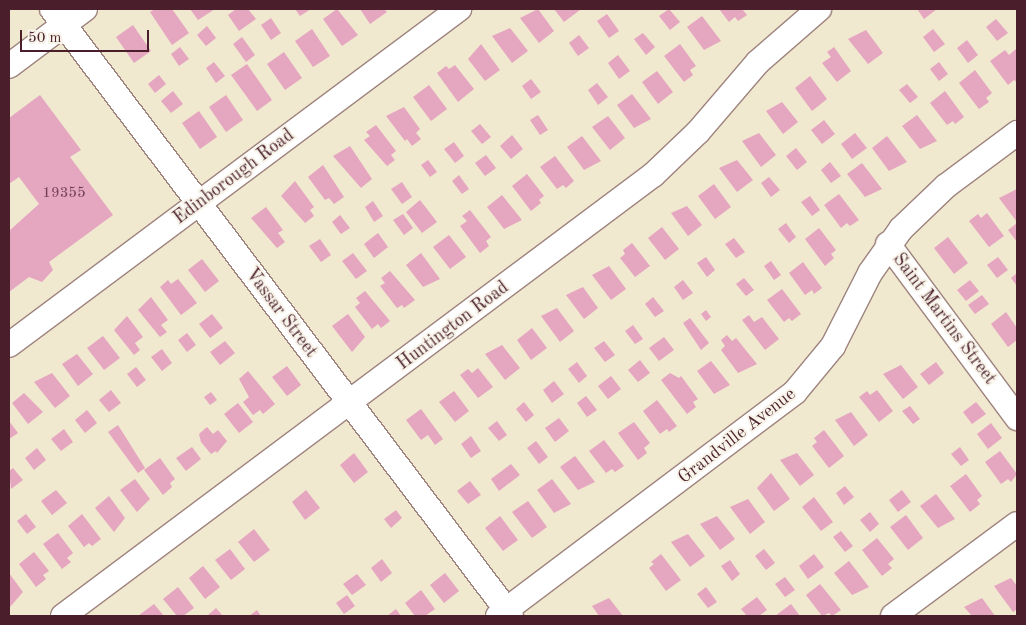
<!DOCTYPE html>
<html>
<head>
<meta charset="utf-8">
<style>
  body { margin:0 }
  #map { position:relative; width:1026px; height:625px; overflow:hidden; background:#f1e8d0; font-family:"Old Standard TT",serif }
  div>[style] { position:absolute }
  .building>* { inset:0; background:#e5a6c0 }
  .roads { filter:drop-shadow(1px 0 #9e847e) drop-shadow(-1px 0 #9e847e) drop-shadow(0 1px #9e847e) drop-shadow(0 -1px #9e847e) }
  .minor>* { height:24px; margin:-12px; padding:0 12px; transform-origin:12px; border-radius:12px; background:#fff }
  span { translate:-50% -50%; white-space:nowrap; text-align:center; line-height:1.15; -webkit-text-stroke:4px #f7f3e8; paint-order:stroke }
  .number-label { font-size:15px; color:#714150 }
  .number-label span { -webkit-text-stroke-width:0 }
  .street-label { font-size:18px; color:#4a1f2b }
  .frame { position:absolute; inset:0; border:10px solid #4a1f2b; pointer-events:none }
  .scale { position:absolute; left:20px; top:30px; width:129px; height:22px; box-sizing:border-box; border:2px solid #4a1f2b; border-top:0; padding-left:6px; font-size:15px; line-height:18px; white-space:nowrap; color:#4a1f2b; -webkit-text-stroke:4px #f7f3e8; paint-order:stroke }
</style>
</head>
<body>
<div id="map">
  <div class="building">
    <i style="clip-path:polygon(155px 9px,172px 9px,189px 33px,172px 45px,150px 12px)"></i>
    <i style="clip-path:polygon(190px 9px,215px 9px,198px 20px)"></i>
    <i style="clip-path:polygon(236px 9px,248px 9px,256px 19px,239px 31px,228px 15px)"></i>
    <i style="clip-path:polygon(295px 9px,311px 9px,300px 16px)"></i>
    <i style="clip-path:polygon(337px 9px,358px 35px,342px 46px,323px 19px)"></i>
    <i style="clip-path:polygon(360px 9px,384px 9px,387px 12px,370px 24px)"></i>
    <i style="clip-path:polygon(538px 9px,554px 31px,539px 43px,520px 18px)"></i>
    <i style="clip-path:polygon(554px 9px,579px 9px,580px 10px,564px 22px)"></i>
    <i style="clip-path:polygon(669px 9px,680px 22px,670px 30px,659px 16px)"></i>
    <i style="clip-path:polygon(719px 9px,742px 9px,747px 15px,738px 21px,735px 17px,729px 22px)"></i>
    <i style="clip-path:polygon(917px 9px,937px 9px,924px 19px)"></i>
    <i style="clip-path:polygon(607px 14px,619px 31px,609px 38px,597px 21px)"></i>
    <i style="clip-path:polygon(702px 16px,721px 41px,704px 50px,687px 27px)"></i>
    <i style="clip-path:polygon(271px 18px,281px 33px,271px 40px,261px 25px)"></i>
    <i style="clip-path:polygon(996px 19px,1008px 33px,997px 41px,986px 27px)"></i>
    <i style="clip-path:polygon(133px 25px,151px 51px,134px 63px,116px 37px)"></i>
    <i style="clip-path:polygon(207px 26px,216px 38px,206px 46px,197px 35px)"></i>
    <i style="clip-path:polygon(510px 28px,528px 51px,512px 63px,492px 36px)"></i>
    <i style="clip-path:polygon(312px 29px,330px 56px,313px 67px,295px 41px)"></i>
    <i style="clip-path:polygon(933px 29px,945px 44px,934px 52px,923px 37px)"></i>
    <i style="clip-path:polygon(866px 30px,883px 53px,868px 64px,848px 39px)"></i>
    <i style="clip-path:polygon(643px 33px,655px 47px,646px 55px,634px 39px)"></i>
    <i style="clip-path:polygon(579px 35px,589px 48px,578px 56px,569px 43px)"></i>
    <i style="clip-path:polygon(242px 37px,255px 55px,246px 62px,233px 44px)"></i>
    <i style="clip-path:polygon(967px 40px,978px 55px,968px 63px,957px 48px)"></i>
    <i style="clip-path:polygon(481px 44px,500px 70px,485px 81px,468px 59px)"></i>
    <i style="clip-path:polygon(680px 44px,696px 66px,690px 70px,693px 75px,684px 82px,664px 56px)"></i>
    <i style="clip-path:polygon(180px 47px,189px 59px,179px 66px,171px 54px)"></i>
    <i style="clip-path:polygon(834px 47px,851px 71px,837px 82px,822px 63px,831px 57px,827px 52px)"></i>
    <i style="clip-path:polygon(1016px 49px,1017px 82px,1014px 80px,1008px 85px,990px 61px,1005px 50px,1009px 55px)"></i>
    <i style="clip-path:polygon(284px 52px,302px 78px,285px 90px,267px 64px)"></i>
    <i style="clip-path:polygon(618px 55px,630px 71px,619px 79px,608px 63px)"></i>
    <i style="clip-path:polygon(214px 62px,225px 76px,216px 83px,206px 68px)"></i>
    <i style="clip-path:polygon(939px 62px,948px 74px,939px 81px,930px 69px)"></i>
    <i style="clip-path:polygon(247px 64px,272px 100px,257px 111px,231px 75px)"></i>
    <i style="clip-path:polygon(455px 65px,474px 89px,458px 102px,437px 73px,446px 66px,449px 69px)"></i>
    <i style="clip-path:polygon(975px 70px,992px 93px,986px 98px,989px 102px,979px 109px,959px 83px)"></i>
    <i style="clip-path:polygon(657px 71px,673px 92px,658px 104px,642px 82px)"></i>
    <i style="clip-path:polygon(159px 75px,166px 84px,155px 93px,148px 84px)"></i>
    <i style="clip-path:polygon(810px 76px,827px 99px,812px 111px,795px 88px)"></i>
    <i style="clip-path:polygon(531px 79px,541px 92px,531px 99px,522px 86px)"></i>
    <i style="clip-path:polygon(597px 83px,608px 97px,598px 105px,588px 90px)"></i>
    <i style="clip-path:polygon(907px 84px,918px 97px,910px 103px,899px 90px)"></i>
    <i style="clip-path:polygon(429px 85px,447px 109px,431px 121px,413px 97px)"></i>
    <i style="clip-path:polygon(173px 91px,183px 104px,171px 113px,161px 101px)"></i>
    <i style="clip-path:polygon(945px 91px,964px 117px,955px 124px,953px 121px,947px 125px,930px 103px)"></i>
    <i style="clip-path:polygon(632px 94px,651px 119px,634px 128px,617px 105px)"></i>
    <i style="clip-path:polygon(40px 95px,81px 150px,70px 157px,113px 215px,49px 262px,53px 270px,42px 282px,29px 277px,9px 292px,9px 231px,39px 204px,19px 177px,9px 184px,9px 118px)"></i>
    <i style="clip-path:polygon(226px 95px,243px 120px,226px 132px,209px 107px)"></i>
    <i style="clip-path:polygon(782px 102px,798px 122px,783px 134px,766px 111px)"></i>
    <i style="clip-path:polygon(404px 107px,420px 129px,416px 133px,421px 139px,412px 146px,407px 139px,405px 141px,386px 116px)"></i>
    <i style="clip-path:polygon(199px 111px,217px 137px,200px 149px,182px 123px)"></i>
    <i style="clip-path:polygon(538px 115px,548px 130px,540px 135px,530px 120px)"></i>
    <i style="clip-path:polygon(917px 115px,937px 141px,920px 149px,902px 126px)"></i>
    <i style="clip-path:polygon(608px 116px,625px 138px,610px 150px,592px 127px)"></i>
    <i style="clip-path:polygon(824px 120px,835px 134px,822px 144px,811px 130px)"></i>
    <i style="clip-path:polygon(480px 124px,491px 137px,482px 144px,471px 131px)"></i>
    <i style="clip-path:polygon(376px 125px,396px 151px,391px 155px,395px 160px,387px 166px,364px 140px,370px 136px,366px 132px)"></i>
    <i style="clip-path:polygon(759px 133px,776px 155px,761px 167px,742px 141px)"></i>
    <i style="clip-path:polygon(855px 133px,867px 148px,852px 159px,841px 144px)"></i>
    <i style="clip-path:polygon(512px 135px,523px 149px,511px 159px,500px 146px)"></i>
    <i style="clip-path:polygon(582px 136px,601px 161px,584px 170px,567px 147px)"></i>
    <i style="clip-path:polygon(887px 136px,907px 162px,889px 171px,872px 148px)"></i>
    <i style="clip-path:polygon(454px 142px,464px 156px,455px 163px,444px 149px)"></i>
    <i style="clip-path:polygon(350px 146px,372px 179px,361px 188px,333px 156px)"></i>
    <i style="clip-path:polygon(796px 148px,807px 162px,797px 170px,786px 156px)"></i>
    <i style="clip-path:polygon(486px 155px,496px 168px,485px 176px,475px 163px)"></i>
    <i style="clip-path:polygon(555px 156px,574px 181px,566px 188px,563px 185px,557px 189px,540px 167px)"></i>
    <i style="clip-path:polygon(428px 160px,437px 172px,430px 177px,421px 165px)"></i>
    <i style="clip-path:polygon(737px 160px,753px 180px,737px 192px,719px 168px)"></i>
    <i style="clip-path:polygon(830px 162px,841px 176px,831px 183px,821px 170px)"></i>
    <i style="clip-path:polygon(862px 163px,882px 189px,865px 197px,847px 174px)"></i>
    <i style="clip-path:polygon(323px 165px,344px 197px,334px 204px,329px 198px,325px 200px,308px 177px)"></i>
    <i style="clip-path:polygon(527px 174px,544px 196px,539px 200px,541px 203px,531px 211px,512px 186px)"></i>
    <i style="clip-path:polygon(459px 175px,469px 189px,462px 194px,452px 181px)"></i>
    <i style="clip-path:polygon(769px 177px,780px 190px,771px 197px,761px 183px)"></i>
    <i style="clip-path:polygon(295px 181px,314px 207px,310px 210px,314px 216px,305px 223px,281px 196px)"></i>
    <i style="clip-path:polygon(402px 182px,412px 197px,402px 204px,391px 189px)"></i>
    <i style="clip-path:polygon(714px 184px,731px 207px,715px 219px,698px 196px)"></i>
    <i style="clip-path:polygon(1017px 189px,1017px 222px,999px 198px)"></i>
    <i style="clip-path:polygon(839px 194px,859px 220px,850px 226px,847px 223px,841px 228px,824px 205px)"></i>
    <i style="clip-path:polygon(502px 195px,522px 220px,504px 229px,487px 207px)"></i>
    <i style="clip-path:polygon(810px 196px,820px 210px,812px 216px,801px 202px)"></i>
    <i style="clip-path:polygon(420px 200px,437px 222px,422px 233px,406px 212px)"></i>
    <i style="clip-path:polygon(373px 201px,383px 216px,374px 222px,365px 207px)"></i>
    <i style="clip-path:polygon(687px 206px,702px 225px,688px 236px,671px 213px)"></i>
    <i style="clip-path:polygon(266px 207px,283px 230px,278px 233px,285px 242px,277px 248px,251px 218px)"></i>
    <i style="clip-path:polygon(470px 210px,491px 237px,486px 241px,489px 246px,480px 253px,460px 226px,467px 221px,462px 216px)"></i>
    <i style="clip-path:polygon(987px 213px,1004px 236px,989px 247px,969px 221px,978px 214px,981px 218px)"></i>
    <i style="clip-path:polygon(403px 214px,413px 228px,404px 235px,393px 220px)"></i>
    <i style="clip-path:polygon(340px 215px,350px 228px,341px 234px,332px 222px)"></i>
    <i style="clip-path:polygon(786px 223px,796px 237px,789px 243px,778px 229px)"></i>
    <i style="clip-path:polygon(1017px 223px,1017px 242px,1008px 230px)"></i>
    <i style="clip-path:polygon(662px 227px,679px 249px,665px 260px,648px 238px)"></i>
    <i style="clip-path:polygon(819px 228px,836px 250px,831px 254px,834px 258px,825px 266px,805px 239px)"></i>
    <i style="clip-path:polygon(378px 233px,388px 247px,374px 258px,364px 244px)"></i>
    <i style="clip-path:polygon(449px 235px,466px 257px,450px 269px,433px 247px)"></i>
    <i style="clip-path:polygon(948px 237px,968px 263px,954px 274px,934px 248px)"></i>
    <i style="clip-path:polygon(734px 238px,745px 252px,736px 258px,725px 244px)"></i>
    <i style="clip-path:polygon(320px 239px,331px 255px,321px 262px,309px 246px)"></i>
    <i style="clip-path:polygon(632px 243px,650px 266px,635px 277px,620px 258px,625px 254px,623px 250px)"></i>
    <i style="clip-path:polygon(353px 253px,367px 271px,356px 279px,342px 261px)"></i>
    <i style="clip-path:polygon(421px 253px,440px 279px,423px 287px,406px 265px)"></i>
    <i style="clip-path:polygon(706px 257px,715px 270px,707px 277px,697px 263px)"></i>
    <i style="clip-path:polygon(998px 257px,1008px 270px,997px 278px,987px 265px)"></i>
    <i style="clip-path:polygon(202px 259px,219px 281px,205px 292px,188px 270px)"></i>
    <i style="clip-path:polygon(771px 261px,781px 275px,774px 280px,764px 266px)"></i>
    <i style="clip-path:polygon(803px 262px,822px 288px,814px 294px,812px 290px,805px 295px,789px 273px)"></i>
    <i style="clip-path:polygon(609px 266px,626px 289px,611px 300px,592px 275px)"></i>
    <i style="clip-path:polygon(390px 271px,415px 300px,404px 308px,402px 305px,397px 308px,380px 286px,385px 283px,381px 278px)"></i>
    <i style="clip-path:polygon(1017px 273px,1017px 286px,1011px 278px)"></i>
    <i style="clip-path:polygon(744px 278px,754px 290px,746px 296px,736px 284px)"></i>
    <i style="clip-path:polygon(178px 279px,197px 303px,181px 315px,160px 287px,168px 280px,171px 284px)"></i>
    <i style="clip-path:polygon(683px 280px,693px 293px,683px 300px,674px 287px)"></i>
    <i style="clip-path:polygon(970px 280px,979px 291px,966px 301px,957px 290px)"></i>
    <i style="clip-path:polygon(583px 287px,598px 308px,584px 319px,566px 295px)"></i>
    <i style="clip-path:polygon(782px 289px,801px 314px,792px 321px,789px 318px,784px 322px,767px 300px)"></i>
    <i style="clip-path:polygon(365px 291px,390px 321px,381px 328px,378px 324px,372px 329px,355px 307px,360px 303px,356px 298px)"></i>
    <i style="clip-path:polygon(982px 295px,989px 304px,975px 314px,968px 305px)"></i>
    <i style="clip-path:polygon(151px 297px,168px 320px,161px 325px,167px 332px,160px 337px,138px 310px)"></i>
    <i style="clip-path:polygon(653px 297px,664px 311px,655px 317px,645px 304px)"></i>
    <i style="clip-path:polygon(557px 308px,574px 331px,560px 342px,541px 316px)"></i>
    <i style="clip-path:polygon(706px 310px,711px 317px,706px 321px,701px 314px)"></i>
    <i style="clip-path:polygon(1006px 312px,1017px 328px,1017px 340px,1008px 347px,991px 324px)"></i>
    <i style="clip-path:polygon(212px 314px,223px 328px,210px 338px,199px 324px)"></i>
    <i style="clip-path:polygon(348px 314px,365px 337px,352px 352px,332px 326px)"></i>
    <i style="clip-path:polygon(749px 315px,754px 322px,762px 317px,779px 339px,765px 350px,742px 320px)"></i>
    <i style="clip-path:polygon(127px 316px,143px 337px,135px 343px,140px 350px,134px 355px,114px 330px)"></i>
    <i style="clip-path:polygon(690px 318px,709px 343px,701px 350px,683px 323px)"></i>
    <i style="clip-path:polygon(633px 325px,643px 339px,635px 344px,625px 331px)"></i>
    <i style="clip-path:polygon(532px 328px,547px 348px,531px 360px,517px 340px)"></i>
    <i style="clip-path:polygon(187px 333px,196px 345px,187px 352px,178px 340px)"></i>
    <i style="clip-path:polygon(727px 335px,732px 341px,736px 338px,757px 364px,738px 373px,721px 350px,725px 346px,721px 340px)"></i>
    <i style="clip-path:polygon(103px 336px,120px 358px,104px 370px,87px 348px)"></i>
    <i style="clip-path:polygon(664px 337px,674px 350px,659px 361px,649px 348px)"></i>
    <i style="clip-path:polygon(225px 341px,235px 353px,220px 365px,210px 352px)"></i>
    <i style="clip-path:polygon(604px 341px,615px 355px,605px 362px,594px 348px)"></i>
    <i style="clip-path:polygon(502px 345px,520px 368px,505px 380px,485px 354px)"></i>
    <i style="clip-path:polygon(162px 349px,172px 363px,162px 371px,151px 357px)"></i>
    <i style="clip-path:polygon(77px 354px,93px 374px,78px 386px,62px 364px)"></i>
    <i style="clip-path:polygon(640px 360px,650px 373px,638px 382px,628px 370px)"></i>
    <i style="clip-path:polygon(711px 361px,730px 385px,714px 394px,697px 371px)"></i>
    <i style="clip-path:polygon(577px 362px,587px 376px,579px 383px,568px 369px)"></i>
    <i style="clip-path:polygon(936px 362px,944px 373px,929px 385px,920px 374px)"></i>
    <i style="clip-path:polygon(901px 365px,918px 387px,903px 399px,883px 374px)"></i>
    <i style="clip-path:polygon(287px 366px,301px 385px,287px 396px,272px 377px)"></i>
    <i style="clip-path:polygon(136px 367px,146px 380px,137px 387px,127px 374px)"></i>
    <i style="clip-path:polygon(478px 368px,493px 387px,478px 398px,460px 375px,468px 369px,472px 373px)"></i>
    <i style="clip-path:polygon(248px 371px,275px 404px,263px 414px,260px 410px,253px 415px,243px 402px,249px 397px,239px 379px)"></i>
    <i style="clip-path:polygon(52px 373px,70px 396px,55px 408px,34px 382px)"></i>
    <i style="clip-path:polygon(670px 373px,679px 378px,681px 376px,698px 399px,693px 402px,696px 407px,687px 414px,661px 380px)"></i>
    <i style="clip-path:polygon(611px 376px,621px 389px,608px 399px,598px 386px)"></i>
    <i style="clip-path:polygon(554px 381px,564px 394px,552px 403px,543px 390px)"></i>
    <i style="clip-path:polygon(111px 390px,121px 403px,109px 412px,99px 400px)"></i>
    <i style="clip-path:polygon(877px 390px,893px 411px,879px 422px,859px 397px,867px 391px,870px 395px)"></i>
    <i style="clip-path:polygon(454px 391px,469px 411px,455px 422px,439px 402px)"></i>
    <i style="clip-path:polygon(211px 392px,217px 400px,210px 405px,204px 397px)"></i>
    <i style="clip-path:polygon(24px 393px,43px 412px,28px 424px,12px 403px)"></i>
    <i style="clip-path:polygon(586px 396px,597px 410px,587px 417px,577px 403px)"></i>
    <i style="clip-path:polygon(657px 400px,677px 426px,669px 432px,667px 429px,660px 434px,643px 411px)"></i>
    <i style="clip-path:polygon(524px 402px,534px 415px,526px 422px,516px 409px)"></i>
    <i style="clip-path:polygon(976px 402px,986px 414px,972px 424px,963px 412px)"></i>
    <i style="clip-path:polygon(238px 403px,253px 422px,239px 433px,224px 414px)"></i>
    <i style="clip-path:polygon(910px 406px,920px 419px,913px 424px,902px 411px)"></i>
    <i style="clip-path:polygon(421px 409px,443px 439px,435px 445px,428px 435px,421px 440px,406px 420px)"></i>
    <i style="clip-path:polygon(87px 410px,97px 423px,85px 433px,75px 420px)"></i>
    <i style="clip-path:polygon(851px 412px,868px 435px,854px 446px,835px 420px)"></i>
    <i style="clip-path:polygon(559px 418px,569px 431px,555px 442px,545px 428px)"></i>
    <i style="clip-path:polygon(9px 421px,18px 433px,9px 439px)"></i>
    <i style="clip-path:polygon(497px 421px,507px 435px,499px 441px,488px 428px)"></i>
    <i style="clip-path:polygon(634px 422px,650px 443px,644px 448px,647px 453px,638px 460px,618px 433px)"></i>
    <i style="clip-path:polygon(991px 423px,1002px 438px,988px 449px,977px 434px)"></i>
    <i style="clip-path:polygon(118px 425px,145px 468px,138px 473px,108px 432px)"></i>
    <i style="clip-path:polygon(207px 427px,213px 434px,218px 430px,227px 441px,217px 453px,216px 451px,211px 454px,201px 442px,199px 434px)"></i>
    <i style="clip-path:polygon(64px 429px,73px 442px,61px 451px,51px 439px)"></i>
    <i style="clip-path:polygon(824px 430px,844px 456px,829px 468px,812px 446px,817px 442px,814px 438px)"></i>
    <i style="clip-path:polygon(471px 436px,481px 451px,471px 458px,461px 444px)"></i>
    <i style="clip-path:polygon(604px 440px,624px 466px,615px 472px,612px 469px,606px 473px,589px 451px)"></i>
    <i style="clip-path:polygon(536px 441px,548px 457px,539px 464px,527px 448px)"></i>
    <i style="clip-path:polygon(192px 447px,201px 459px,186px 471px,176px 458px)"></i>
    <i style="clip-path:polygon(960px 447px,969px 460px,961px 466px,951px 454px)"></i>
    <i style="clip-path:polygon(37px 448px,46px 460px,34px 470px,25px 458px)"></i>
    <i style="clip-path:polygon(1000px 451px,1017px 474px,1011px 482px,1008px 479px,1001px 484px,985px 462px)"></i>
    <i style="clip-path:polygon(354px 453px,368px 472px,354px 483px,340px 465px)"></i>
    <i style="clip-path:polygon(797px 453px,814px 475px,800px 486px,780px 460px)"></i>
    <i style="clip-path:polygon(575px 456px,595px 482px,578px 490px,560px 467px)"></i>
    <i style="clip-path:polygon(160px 458px,175px 479px,170px 483px,172px 487px,163px 495px,144px 470px)"></i>
    <i style="clip-path:polygon(511px 464px,520px 475px,499px 491px,491px 479px)"></i>
    <i style="clip-path:polygon(13px 468px,23px 480px,11px 489px,9px 471px)"></i>
    <i style="clip-path:polygon(771px 473px,790px 499px,774px 511px,757px 488px)"></i>
    <i style="clip-path:polygon(966px 474px,982px 496px,977px 500px,980px 504px,970px 512px,950px 486px)"></i>
    <i style="clip-path:polygon(135px 479px,150px 499px,137px 512px,120px 490px)"></i>
    <i style="clip-path:polygon(552px 479px,571px 504px,554px 513px,537px 490px)"></i>
    <i style="clip-path:polygon(470px 481px,481px 495px,468px 504px,457px 491px)"></i>
    <i style="clip-path:polygon(845px 486px,854px 497px,844px 505px,836px 493px)"></i>
    <i style="clip-path:polygon(56px 490px,67px 503px,52px 515px,41px 501px)"></i>
    <i style="clip-path:polygon(306px 490px,320px 508px,305px 520px,292px 502px)"></i>
    <i style="clip-path:polygon(902px 490px,911px 502px,898px 512px,889px 500px)"></i>
    <i style="clip-path:polygon(936px 494px,955px 519px,938px 528px,920px 506px)"></i>
    <i style="clip-path:polygon(109px 496px,125px 518px,114px 532px,95px 508px)"></i>
    <i style="clip-path:polygon(814px 497px,833px 522px,821px 531px,802px 507px)"></i>
    <i style="clip-path:polygon(748px 499px,765px 522px,750px 534px,730px 507px)"></i>
    <i style="clip-path:polygon(528px 501px,547px 527px,532px 538px,512px 512px)"></i>
    <i style="clip-path:polygon(396px 510px,402px 518px,391px 528px,384px 519px)"></i>
    <i style="clip-path:polygon(870px 512px,879px 524px,870px 532px,860px 520px)"></i>
    <i style="clip-path:polygon(26px 514px,36px 527px,27px 534px,17px 521px)"></i>
    <i style="clip-path:polygon(82px 514px,101px 539px,92px 546px,89px 543px,84px 547px,68px 526px)"></i>
    <i style="clip-path:polygon(906px 515px,923px 538px,908px 550px,890px 527px)"></i>
    <i style="clip-path:polygon(500px 516px,518px 540px,503px 551px,485px 528px)"></i>
    <i style="clip-path:polygon(717px 516px,735px 539px,720px 550px,700px 524px)"></i>
    <i style="clip-path:polygon(254px 529px,270px 550px,254px 562px,238px 542px)"></i>
    <i style="clip-path:polygon(841px 531px,853px 546px,845px 552px,833px 537px)"></i>
    <i style="clip-path:polygon(58px 533px,73px 553px,67px 558px,71px 562px,62px 569px,43px 544px)"></i>
    <i style="clip-path:polygon(688px 534px,705px 556px,690px 567px,671px 542px)"></i>
    <i style="clip-path:polygon(877px 538px,894px 559px,888px 564px,892px 568px,882px 576px,862px 550px)"></i>
    <i style="clip-path:polygon(230px 549px,245px 569px,231px 580px,215px 560px)"></i>
    <i style="clip-path:polygon(764px 549px,775px 563px,766px 570px,755px 556px)"></i>
    <i style="clip-path:polygon(34px 552px,49px 571px,43px 575px,46px 579px,36px 587px,19px 564px)"></i>
    <i style="clip-path:polygon(661px 554px,681px 580px,666px 591px,649px 568px,654px 564px,651px 562px)"></i>
    <i style="clip-path:polygon(814px 554px,824px 567px,808px 579px,799px 566px)"></i>
    <i style="clip-path:polygon(382px 559px,392px 573px,381px 582px,371px 568px)"></i>
    <i style="clip-path:polygon(730px 560px,740px 574px,732px 581px,721px 566px)"></i>
    <i style="clip-path:polygon(849px 561px,869px 587px,852px 595px,834px 573px)"></i>
    <i style="clip-path:polygon(203px 566px,220px 587px,205px 599px,189px 578px)"></i>
    <i style="clip-path:polygon(9px 573px,23px 592px,10px 607px,9px 605px)"></i>
    <i style="clip-path:polygon(445px 573px,459px 591px,444px 603px,430px 585px)"></i>
    <i style="clip-path:polygon(357px 574px,366px 585px,352px 595px,343px 584px)"></i>
    <i style="clip-path:polygon(785px 577px,795px 590px,785px 597px,775px 584px)"></i>
    <i style="clip-path:polygon(1011px 578px,1017px 586px,1017px 609px,1013px 612px,994px 586px)"></i>
    <i style="clip-path:polygon(820px 584px,841px 610px,832px 616px,829px 613px,822px 616px,806px 595px)"></i>
    <i style="clip-path:polygon(178px 587px,194px 608px,183px 616px,177px 616px,163px 599px)"></i>
    <i style="clip-path:polygon(706px 587px,717px 602px,708px 608px,697px 594px)"></i>
    <i style="clip-path:polygon(421px 590px,435px 609px,425px 616px,415px 616px,405px 603px)"></i>
    <i style="clip-path:polygon(347px 595px,355px 606px,344px 614px,336px 603px)"></i>
    <i style="clip-path:polygon(757px 597px,767px 610px,759px 616px,747px 616px,741px 609px)"></i>
    <i style="clip-path:polygon(609px 598px,623px 616px,599px 616px,592px 606px)"></i>
    <i style="clip-path:polygon(982px 598px,995px 616px,972px 616px,964px 607px)"></i>
    <i style="clip-path:polygon(154px 604px,164px 616px,138px 616px)"></i>
    <i style="clip-path:polygon(791px 604px,800px 616px,775px 616px)"></i>
    <i style="clip-path:polygon(216px 608px,223px 616px,209px 616px,208px 615px)"></i>
    <i style="clip-path:polygon(396px 609px,401px 616px,387px 616px)"></i>
    <i style="clip-path:polygon(257px 610px,261px 616px,249px 616px)"></i>
  </div>
  <div class="roads">
    <div class="minor">
      <i style="left:52px;top:9px;width:761px;rotate:52.9deg"></i>
      <i style="left:9px;top:66px;width:95px;rotate:-36.9deg"></i>
      <i style="left:888px;top:244px;width:217px;rotate:53.4deg"></i>
      <i style="left:9px;top:345px;width:562px;rotate:-36.75deg"></i>
      <i style="left:63px;top:616px;width:737px;rotate:-36.78deg"></i>
      <i style="left:653px;top:175px;width:62px;rotate:-43.7deg"></i>
      <i style="left:698px;top:132px;width:92px;rotate:-49.4deg"></i>
      <i style="left:758px;top:62px;width:81px;rotate:-41deg"></i>
      <i style="left:498px;top:616px;width:372px;rotate:-37deg"></i>
      <i style="left:795px;top:392px;width:60px;rotate:-50.4deg"></i>
      <i style="left:833px;top:346px;width:82px;rotate:-63.1deg"></i>
      <i style="left:870px;top:273px;width:54px;rotate:-54.8deg"></i>
      <i style="left:901px;top:229px;width:62px;rotate:-43.7deg"></i>
      <i style="left:946px;top:186px;width:89px;rotate:-36.7deg"></i>
      <i style="left:893px;top:616px;width:154px;rotate:-36.6deg"></i>
    </div>
  </div>
  <div class="number-label">
    <span style="left:64px;top:194px">19355</span>
  </div>
  <div class="street-label">
    <span style="left:234px;top:177px;rotate:-37deg">Edinborough Road</span>
    <span style="left:281px;top:313px;rotate:53deg">Vassar Street</span>
    <span style="left:944px;top:319px;rotate:53deg">Saint Martins Street</span>
    <span style="left:453px;top:326px;rotate:-37deg">Huntington Road</span>
    <span style="left:737px;top:436px;rotate:-38deg">Grandville Avenue</span>
  </div>
  <div class="frame"></div>
  <div class="scale">50 m</div>
</div>
</body>
</html>
